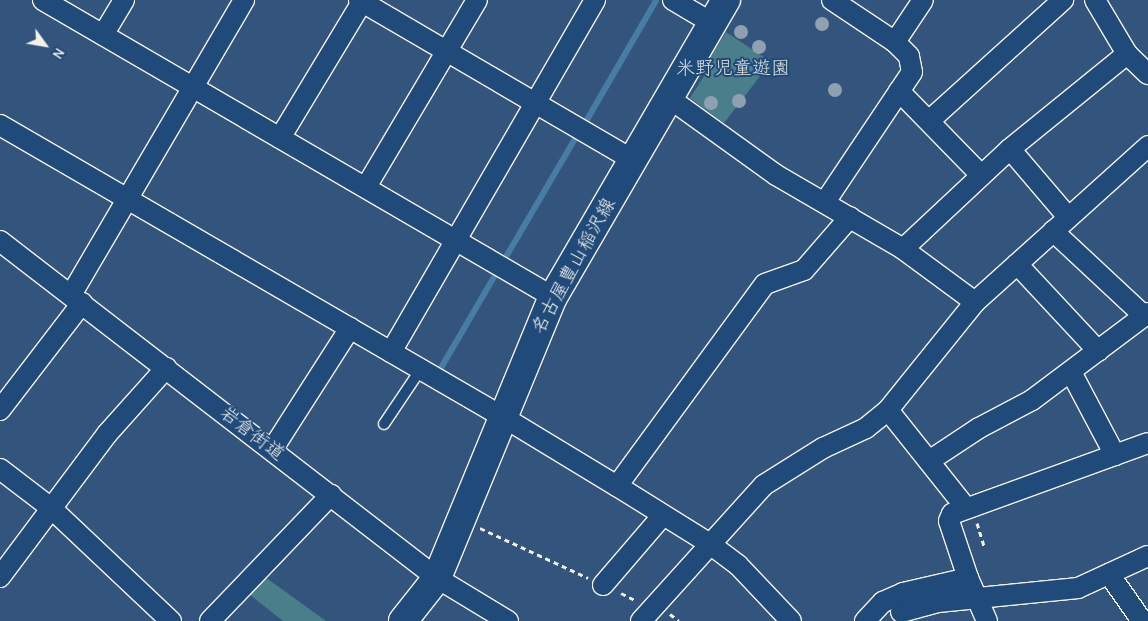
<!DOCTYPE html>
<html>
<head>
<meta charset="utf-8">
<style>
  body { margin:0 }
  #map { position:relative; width:1148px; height:621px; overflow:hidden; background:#33547c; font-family:"Comic Neue","Klee One",sans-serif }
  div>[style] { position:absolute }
  .green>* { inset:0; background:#4b7e8b }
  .stream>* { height:5.5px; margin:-2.75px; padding:0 2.75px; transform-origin:2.75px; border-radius:2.75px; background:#477da4 }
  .path>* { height:3px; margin-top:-1.5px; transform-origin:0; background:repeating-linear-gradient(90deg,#f4f1e8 0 5px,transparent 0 9px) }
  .roads { filter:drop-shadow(1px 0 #f4f1e8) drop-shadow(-1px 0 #f4f1e8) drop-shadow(0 1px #f4f1e8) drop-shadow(0 -1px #f4f1e8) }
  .service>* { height:10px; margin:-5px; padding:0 5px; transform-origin:5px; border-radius:5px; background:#1f4a7a }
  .minor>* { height:20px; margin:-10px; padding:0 10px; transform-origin:10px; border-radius:10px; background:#1f4a7a }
  .secondary>* { height:28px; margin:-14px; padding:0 14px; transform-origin:14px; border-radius:14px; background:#1f4a7a }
  .trees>* { width:14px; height:14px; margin:-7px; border-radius:50%; background:#8fa1b0 }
  span { translate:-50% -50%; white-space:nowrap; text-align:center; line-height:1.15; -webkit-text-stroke:4px #1f4a7a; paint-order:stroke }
  .park-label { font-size:19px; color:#dbe0da }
  .street-label { font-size:19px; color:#f4f1e8 }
  .north { position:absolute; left:20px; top:20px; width:50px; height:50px; -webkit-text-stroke:4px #1f4a7a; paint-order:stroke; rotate:122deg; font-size:14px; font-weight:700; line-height:20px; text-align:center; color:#f4f1e8 }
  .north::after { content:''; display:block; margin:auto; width:18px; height:22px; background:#f4f1e8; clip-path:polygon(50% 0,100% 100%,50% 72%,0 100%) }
</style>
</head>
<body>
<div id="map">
  <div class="green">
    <i style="clip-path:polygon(726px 32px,771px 62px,724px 123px,690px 98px,706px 73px,702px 70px)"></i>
    <i style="clip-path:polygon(265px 577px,326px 621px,283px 621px,249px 594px)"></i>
  </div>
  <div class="stream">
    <i style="left:584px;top:125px;width:143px;rotate:-59.9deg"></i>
    <i style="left:506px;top:257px;width:143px;rotate:-59.7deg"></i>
    <i style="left:441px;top:368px;width:109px;rotate:-59.7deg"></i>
  </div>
  <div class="path">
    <i style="left:977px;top:523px;width:24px;rotate:73deg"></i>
    <i style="left:480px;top:528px;width:119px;rotate:24.8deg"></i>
    <i style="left:621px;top:593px;width:16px;rotate:27deg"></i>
    <i style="left:670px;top:614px;width:11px;rotate:38deg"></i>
  </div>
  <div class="roads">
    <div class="service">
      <i style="left:384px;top:424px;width:66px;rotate:-56.1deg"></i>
    </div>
    <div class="minor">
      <i style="left:43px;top:0;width:590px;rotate:30.21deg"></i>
      <i style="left:359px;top:0;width:317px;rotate:30.3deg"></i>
      <i style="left:673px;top:0;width:45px;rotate:30.5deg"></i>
      <i style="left:832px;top:0;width:76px;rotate:33.7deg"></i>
      <i style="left:895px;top:42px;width:50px;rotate:-56.3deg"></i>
      <i style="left:1095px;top:0;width:63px;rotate:59.3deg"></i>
      <i style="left:1127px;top:54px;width:29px;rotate:44deg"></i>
      <i style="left:103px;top:35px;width:41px;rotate:-59deg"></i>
      <i style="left:899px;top:91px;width:117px;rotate:45.7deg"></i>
      <i style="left:669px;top:98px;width:132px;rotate:35.7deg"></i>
      <i style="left:776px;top:175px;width:147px;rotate:30.2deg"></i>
      <i style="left:903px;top:249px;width:89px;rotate:36.4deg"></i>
      <i style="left:929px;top:121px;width:181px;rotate:-42.1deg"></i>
      <i style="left:0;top:125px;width:582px;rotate:30.14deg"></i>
      <i style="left:503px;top:417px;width:133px;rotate:31.2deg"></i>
      <i style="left:617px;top:486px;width:250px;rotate:-53.8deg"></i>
      <i style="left:765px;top:284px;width:41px;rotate:-19.7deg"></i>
      <i style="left:804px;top:270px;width:70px;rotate:-49deg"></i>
      <i style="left:280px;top:138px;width:159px;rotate:-58.9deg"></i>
      <i style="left:1010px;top:149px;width:89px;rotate:49.5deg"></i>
      <i style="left:366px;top:187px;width:217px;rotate:-59.3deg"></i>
      <i style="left:825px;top:202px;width:156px;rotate:-56.2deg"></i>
      <i style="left:912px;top:72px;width:16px;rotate:-101deg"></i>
      <i style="left:909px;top:56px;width:20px;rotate:-135deg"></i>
      <i style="left:1053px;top:231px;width:125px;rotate:43deg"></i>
      <i style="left:0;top:241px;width:552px;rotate:37.64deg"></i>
      <i style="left:437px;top:578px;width:83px;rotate:31.2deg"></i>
      <i style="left:903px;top:249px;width:146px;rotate:-43.1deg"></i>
      <i style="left:1010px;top:149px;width:151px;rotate:-39.1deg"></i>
      <i style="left:1017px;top:264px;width:119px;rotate:47deg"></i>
      <i style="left:71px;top:295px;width:342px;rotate:-59.6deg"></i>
      <i style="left:391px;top:352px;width:407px;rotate:-59.9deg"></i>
      <i style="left:1071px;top:372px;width:94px;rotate:62.1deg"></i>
      <i style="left:0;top:410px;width:135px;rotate:-52.5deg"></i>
      <i style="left:888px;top:410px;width:125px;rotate:51.5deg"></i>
      <i style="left:272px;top:450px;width:145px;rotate:-57.4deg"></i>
      <i style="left:929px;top:461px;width:60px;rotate:-33.4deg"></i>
      <i style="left:979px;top:428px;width:60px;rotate:-27.8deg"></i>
      <i style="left:1032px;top:400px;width:145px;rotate:-36.9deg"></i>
      <i style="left:0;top:469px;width:64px;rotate:37.4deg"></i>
      <i style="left:51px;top:508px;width:165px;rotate:43.3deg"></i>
      <i style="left:617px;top:486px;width:110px;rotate:31.9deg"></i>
      <i style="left:710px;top:544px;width:35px;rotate:37deg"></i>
      <i style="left:738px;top:565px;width:77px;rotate:46.6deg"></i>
      <i style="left:1109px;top:574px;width:57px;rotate:54.9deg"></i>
      <i style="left:0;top:577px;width:179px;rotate:-53.2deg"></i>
      <i style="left:107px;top:434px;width:89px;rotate:-48.2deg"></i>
      <i style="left:603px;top:585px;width:92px;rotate:-49.4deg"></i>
      <i style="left:901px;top:612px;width:38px;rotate:-15deg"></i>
      <i style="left:938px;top:602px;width:141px;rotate:-5.7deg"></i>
      <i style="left:1078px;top:588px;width:77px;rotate:-24.6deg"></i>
      <i style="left:210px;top:621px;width:175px;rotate:-46.2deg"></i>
      <i style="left:641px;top:621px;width:183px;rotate:-47.9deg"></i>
      <i style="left:764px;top:485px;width:70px;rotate:-32.1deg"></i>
      <i style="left:823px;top:448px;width:47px;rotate:-24.9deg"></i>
      <i style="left:866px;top:428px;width:28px;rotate:-39deg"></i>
      <i style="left:888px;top:410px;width:139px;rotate:-51.1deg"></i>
      <i style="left:975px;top:302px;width:233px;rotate:-42deg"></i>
      <i style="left:865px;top:621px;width:26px;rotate:-47deg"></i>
      <i style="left:883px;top:602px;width:22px;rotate:-24deg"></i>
      <i style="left:903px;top:593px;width:67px;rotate:-13deg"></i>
      <i style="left:987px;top:621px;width:47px;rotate:-113.8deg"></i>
      <i style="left:968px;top:578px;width:60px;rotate:-108.4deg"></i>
      <i style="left:949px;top:521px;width:8px;rotate:-67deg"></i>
      <i style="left:952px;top:514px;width:208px;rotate:-19.9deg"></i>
    </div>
    <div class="secondary">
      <i style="left:403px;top:621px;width:55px;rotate:-51.7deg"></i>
      <i style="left:437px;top:578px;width:304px;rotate:-67.6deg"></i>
      <i style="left:553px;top:297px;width:344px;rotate:-59.8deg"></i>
    </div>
  </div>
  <div class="trees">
    <i style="left:822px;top:24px"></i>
    <i style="left:741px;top:32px"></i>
    <i style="left:759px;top:47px"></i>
    <i style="left:835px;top:90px"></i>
    <i style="left:739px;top:101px"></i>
    <i style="left:711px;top:103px"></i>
  </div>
  <div class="park-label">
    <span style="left:733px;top:69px">米野児童遊園</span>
  </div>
  <div class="street-label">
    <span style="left:574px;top:266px;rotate:-61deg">名古屋豊山稲沢線</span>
    <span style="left:252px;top:434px;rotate:38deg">岩倉街道</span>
  </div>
  <div class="north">N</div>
</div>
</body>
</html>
